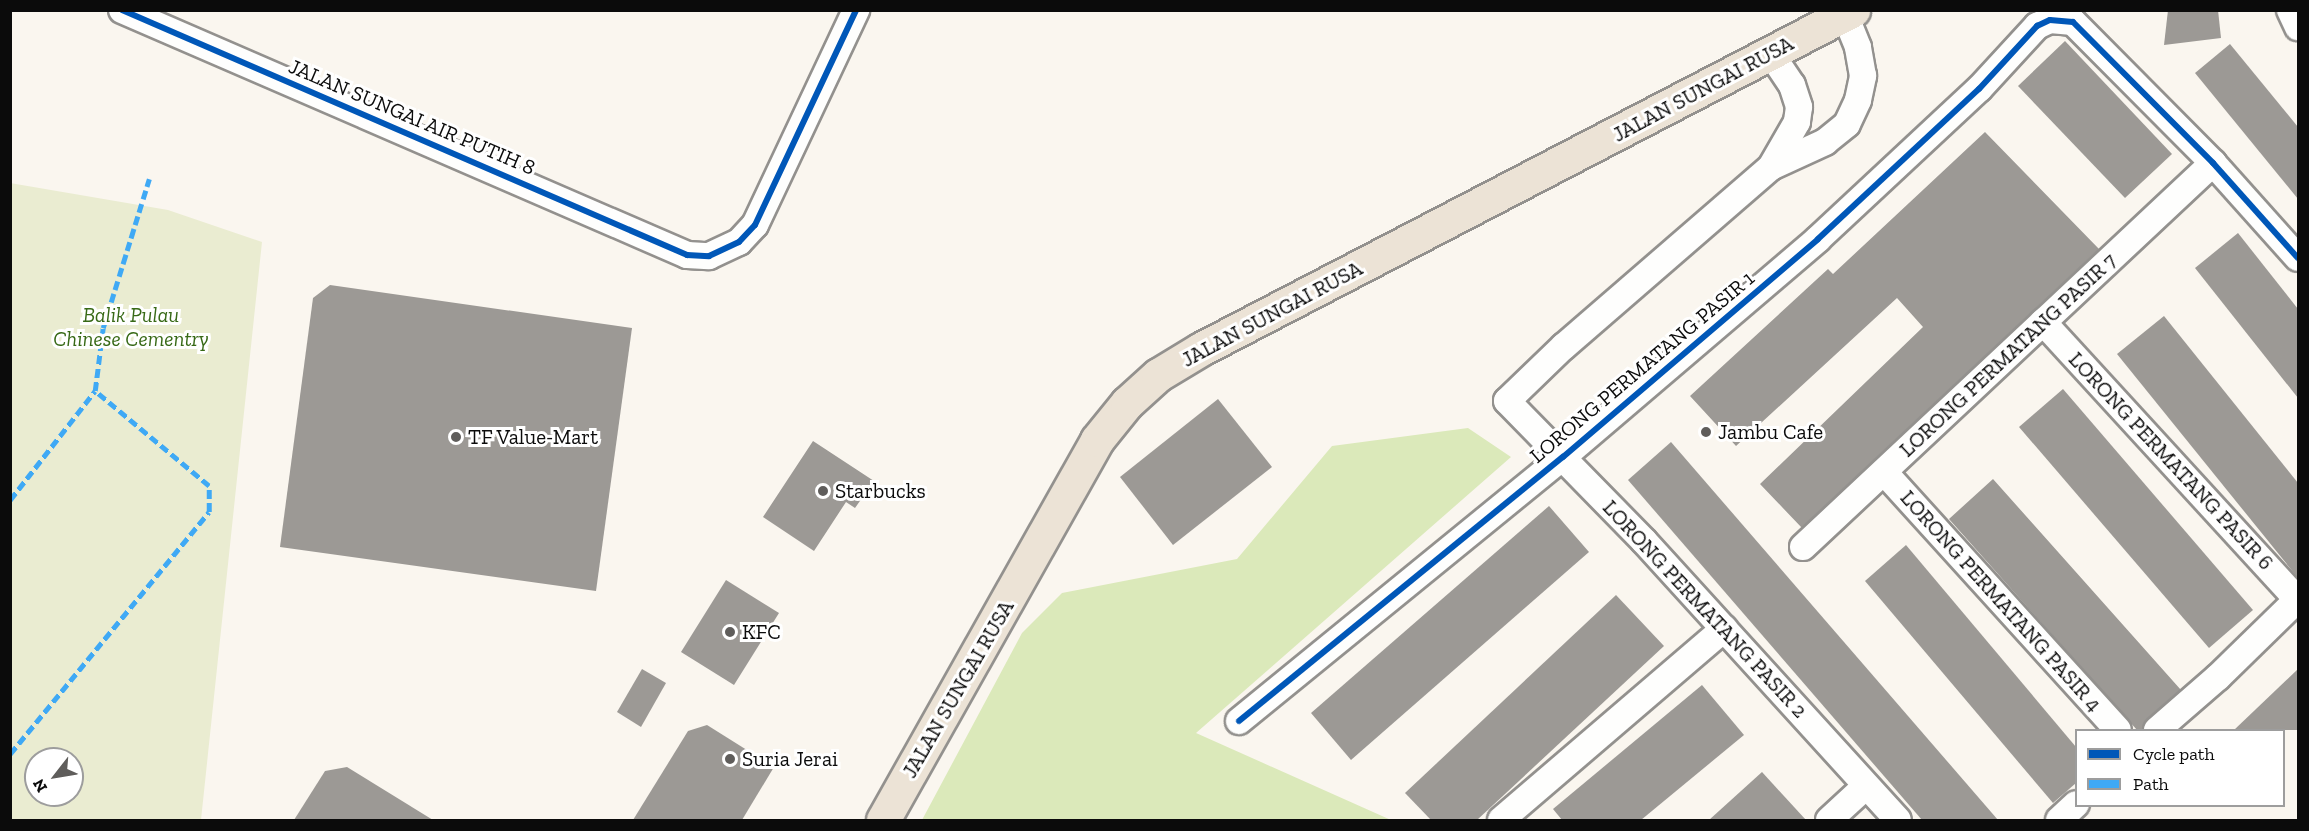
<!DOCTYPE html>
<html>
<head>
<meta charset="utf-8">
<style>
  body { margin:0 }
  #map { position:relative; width:2309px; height:831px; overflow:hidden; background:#faf6ef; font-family:"Zilla Slab",serif }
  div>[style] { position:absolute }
  .forest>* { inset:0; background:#dbe9ba }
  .cemetery>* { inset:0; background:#eaecd1 }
  .building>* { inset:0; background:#9c9995 }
  .roads { filter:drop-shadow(2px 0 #93918e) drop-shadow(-2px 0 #93918e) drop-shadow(0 2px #93918e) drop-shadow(0 -2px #93918e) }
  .minor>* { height:26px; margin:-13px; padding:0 13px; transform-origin:13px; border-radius:13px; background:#fefefd }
  .primary>* { height:33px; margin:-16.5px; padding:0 16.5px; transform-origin:16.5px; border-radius:16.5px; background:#ece3d6 }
  .quiet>* { height:4.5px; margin-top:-2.25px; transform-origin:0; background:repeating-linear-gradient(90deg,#3fa9f5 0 9px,transparent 0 13.5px) }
  .cycleway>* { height:6px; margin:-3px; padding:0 3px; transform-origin:3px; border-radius:3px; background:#0057b8 }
  .dots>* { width:16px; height:16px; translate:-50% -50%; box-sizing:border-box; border:3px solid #fff; border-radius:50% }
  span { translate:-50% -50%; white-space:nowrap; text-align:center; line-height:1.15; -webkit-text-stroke:6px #fff; paint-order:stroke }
  .street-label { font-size:21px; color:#0b0b0b }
  .park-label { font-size:21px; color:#376916; font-style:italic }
  .poi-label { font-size:21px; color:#0b0b0b }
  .left { translate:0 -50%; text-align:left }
  .frame { position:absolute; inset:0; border:12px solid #0b0b0b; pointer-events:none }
  .legend { position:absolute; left:2075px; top:729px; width:210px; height:78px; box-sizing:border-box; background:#fff; border:2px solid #9d9d9d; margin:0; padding:8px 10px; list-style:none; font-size:18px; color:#0b0b0b }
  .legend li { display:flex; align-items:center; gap:12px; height:30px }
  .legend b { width:30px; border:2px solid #9d9d9d }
  .north { position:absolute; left:24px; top:747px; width:60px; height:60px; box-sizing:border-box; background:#fff; border:2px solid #9d9d9d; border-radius:50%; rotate:239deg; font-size:16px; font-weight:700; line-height:24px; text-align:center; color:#0b0b0b }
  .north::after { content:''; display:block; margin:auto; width:21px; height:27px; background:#5f5d5b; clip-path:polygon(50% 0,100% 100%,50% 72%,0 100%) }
</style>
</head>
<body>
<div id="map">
  <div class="forest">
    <i style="clip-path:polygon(1468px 428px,1511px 457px,1196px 733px,1391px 820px,922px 820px,1022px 633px,1062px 593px,1237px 559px,1332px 446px)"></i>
  </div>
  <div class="cemetery">
    <i style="clip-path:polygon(evenodd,10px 183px,168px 210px,262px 242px,201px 820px,11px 820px,10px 183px,36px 759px,72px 759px,72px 795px,36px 795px,36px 759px)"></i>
  </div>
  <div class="building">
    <i style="clip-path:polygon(2168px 10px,2218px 10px,2221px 38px,2164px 45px)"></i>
    <i style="clip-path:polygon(2065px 41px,2172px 154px,2125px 198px,2018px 86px)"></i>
    <i style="clip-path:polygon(2230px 44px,2298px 127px,2298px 199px,2195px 73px)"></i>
    <i style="clip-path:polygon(1985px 132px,2099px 249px,1802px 528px,1760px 484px,1923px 327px,1897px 298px,1736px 446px,1690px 396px,1828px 269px,1833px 274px)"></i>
    <i style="clip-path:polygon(2238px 233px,2298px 309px,2298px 398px,2195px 268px)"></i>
    <i style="clip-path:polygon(330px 285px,632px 328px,596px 591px,280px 547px,313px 298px)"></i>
    <i style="clip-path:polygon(2164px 316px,2298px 483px,2298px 578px,2117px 354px)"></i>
    <i style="clip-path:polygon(2063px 389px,2253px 610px,2209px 648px,2019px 427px)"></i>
    <i style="clip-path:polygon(1218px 399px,1272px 467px,1173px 545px,1120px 477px)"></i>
    <i style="clip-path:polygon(813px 441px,874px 481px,855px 508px,846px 502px,814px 551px,763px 517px)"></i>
    <i style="clip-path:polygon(1671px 442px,1998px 820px,1922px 820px,1628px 480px)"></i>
    <i style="clip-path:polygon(1993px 479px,2181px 690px,2147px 719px,2142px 730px,2137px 730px,1949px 519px)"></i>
    <i style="clip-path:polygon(1549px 506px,1589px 552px,1351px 760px,1311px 713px)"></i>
    <i style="clip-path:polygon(1906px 545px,2076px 747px,2076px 783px,2053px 803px,1865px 581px)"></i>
    <i style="clip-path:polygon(726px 580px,779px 613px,734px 685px,681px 652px)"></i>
    <i style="clip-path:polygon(1616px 595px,1664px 646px,1477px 820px,1431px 820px,1405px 793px)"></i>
    <i style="clip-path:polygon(642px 669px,666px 683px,641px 727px,617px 712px)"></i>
    <i style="clip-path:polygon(2298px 669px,2298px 730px,2234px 730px)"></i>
    <i style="clip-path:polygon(1702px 685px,1744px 735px,1641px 820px,1562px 820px,1553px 809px)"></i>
    <i style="clip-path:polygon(707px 725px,774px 767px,742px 820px,633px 820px,688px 731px)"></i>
    <i style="clip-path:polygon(347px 767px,433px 820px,294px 820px,325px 771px)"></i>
    <i style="clip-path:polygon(1762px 772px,1806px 820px,1709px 820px)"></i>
  </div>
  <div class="roads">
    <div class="minor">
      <i style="left:122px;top:10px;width:616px;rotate:23.44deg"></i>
      <i style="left:687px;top:255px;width:22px;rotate:3deg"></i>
      <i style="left:709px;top:256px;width:33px;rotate:-25deg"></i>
      <i style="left:739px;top:242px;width:23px;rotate:-47deg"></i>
      <i style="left:755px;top:225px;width:238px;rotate:-64.8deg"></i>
      <i style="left:2290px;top:10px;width:19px;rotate:65deg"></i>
      <i style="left:1771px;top:54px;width:37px;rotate:56deg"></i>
      <i style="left:1792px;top:85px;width:23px;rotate:72deg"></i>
      <i style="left:1799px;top:107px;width:15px;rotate:98deg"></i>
      <i style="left:1797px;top:122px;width:52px;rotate:120deg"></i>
      <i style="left:1771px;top:167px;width:274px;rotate:139.1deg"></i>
      <i style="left:1564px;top:346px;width:79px;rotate:136deg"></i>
      <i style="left:1507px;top:401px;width:196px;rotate:45.6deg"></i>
      <i style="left:1644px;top:541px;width:377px;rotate:47.7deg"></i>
      <i style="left:1771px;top:167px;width:60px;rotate:-24.8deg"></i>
      <i style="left:1825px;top:142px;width:28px;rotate:-39deg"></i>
      <i style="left:1847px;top:124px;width:26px;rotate:-65deg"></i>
      <i style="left:1858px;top:100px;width:25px;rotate:-78deg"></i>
      <i style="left:1863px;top:76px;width:29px;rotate:-100deg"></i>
      <i style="left:1858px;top:47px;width:35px;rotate:-112deg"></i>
      <i style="left:2043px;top:322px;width:377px;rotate:47.5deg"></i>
      <i style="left:1884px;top:472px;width:348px;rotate:47.8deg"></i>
      <i style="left:1803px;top:547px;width:562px;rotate:-43.12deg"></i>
      <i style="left:1239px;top:721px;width:418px;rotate:-39.2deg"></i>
      <i style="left:1563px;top:457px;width:335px;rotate:-40.5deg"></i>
      <i style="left:1818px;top:239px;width:220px;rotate:-43deg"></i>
      <i style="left:1979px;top:89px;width:86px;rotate:-47.4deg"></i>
      <i style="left:2037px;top:26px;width:14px;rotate:-25deg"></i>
      <i style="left:2050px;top:20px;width:23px;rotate:5deg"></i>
      <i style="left:2073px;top:22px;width:199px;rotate:45.2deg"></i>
      <i style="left:2213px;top:163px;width:127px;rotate:48.2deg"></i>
      <i style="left:2157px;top:730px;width:81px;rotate:-41deg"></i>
      <i style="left:2218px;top:677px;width:112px;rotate:-44.3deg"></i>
      <i style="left:1501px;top:820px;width:294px;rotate:-40.6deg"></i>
      <i style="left:1829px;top:820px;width:50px;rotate:-42.6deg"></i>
      <i style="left:2059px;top:820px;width:23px;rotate:-43deg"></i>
    </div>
    <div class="primary">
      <i style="left:883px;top:820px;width:436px;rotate:-60.6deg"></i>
      <i style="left:1097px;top:440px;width:48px;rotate:-51deg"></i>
      <i style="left:1127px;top:403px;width:42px;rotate:-42.1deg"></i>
      <i style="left:1158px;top:375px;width:50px;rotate:-31.2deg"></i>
      <i style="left:1201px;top:349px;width:735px;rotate:-27.47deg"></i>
    </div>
  </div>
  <div class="quiet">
    <i style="left:10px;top:500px;width:138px;rotate:-52.1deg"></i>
    <i style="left:95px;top:391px;width:64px;rotate:-82.8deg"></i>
    <i style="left:103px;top:328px;width:156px;rotate:-72.8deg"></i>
    <i style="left:10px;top:754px;width:313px;rotate:-50.6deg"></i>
    <i style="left:209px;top:512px;width:26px;rotate:-90deg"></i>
    <i style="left:209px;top:486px;width:148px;rotate:-140.2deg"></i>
  </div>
  <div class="cycleway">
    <i style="left:122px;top:10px;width:616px;rotate:23.44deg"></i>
    <i style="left:687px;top:255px;width:22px;rotate:3deg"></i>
    <i style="left:709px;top:256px;width:33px;rotate:-25deg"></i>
    <i style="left:739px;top:242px;width:23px;rotate:-47deg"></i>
    <i style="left:755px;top:225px;width:238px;rotate:-64.8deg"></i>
    <i style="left:1239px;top:721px;width:418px;rotate:-39.2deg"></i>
    <i style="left:1563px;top:457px;width:335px;rotate:-40.5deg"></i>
    <i style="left:1818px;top:239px;width:220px;rotate:-43deg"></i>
    <i style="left:1979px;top:89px;width:86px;rotate:-47.4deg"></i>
    <i style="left:2037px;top:26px;width:14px;rotate:-25deg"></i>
    <i style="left:2050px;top:20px;width:23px;rotate:5deg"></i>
    <i style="left:2073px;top:22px;width:199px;rotate:45.2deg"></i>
    <i style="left:2213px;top:163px;width:127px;rotate:48.2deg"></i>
  </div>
  <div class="dots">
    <i style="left:1706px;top:432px;background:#5f5d5b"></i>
    <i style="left:456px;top:437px;background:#5f5d5b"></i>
    <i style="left:823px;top:491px;background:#5f5d5b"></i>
    <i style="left:730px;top:632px;background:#5f5d5b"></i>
    <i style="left:730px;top:759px;background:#5f5d5b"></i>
  </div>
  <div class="street-label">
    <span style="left:1703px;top:89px;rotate:-28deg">JALAN SUNGAI RUSA</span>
    <span style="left:412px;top:117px;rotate:23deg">JALAN SUNGAI AIR PUTIH 8</span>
    <span style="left:1272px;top:314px;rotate:-28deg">JALAN SUNGAI RUSA</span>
    <span style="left:2008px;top:355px;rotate:-43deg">LORONG PERMATANG PASIR 7</span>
    <span style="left:1642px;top:367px;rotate:-40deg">LORONG PERMATANG PASIR 1</span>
    <span style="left:2171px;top:461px;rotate:47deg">LORONG PERMATANG PASIR 6</span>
    <span style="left:2001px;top:601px;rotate:48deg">LORONG PERMATANG PASIR 4</span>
    <span style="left:1705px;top:609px;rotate:47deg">LORONG PERMATANG PASIR 2</span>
    <span style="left:958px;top:689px;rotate:-60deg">JALAN SUNGAI RUSA</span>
  </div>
  <div class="park-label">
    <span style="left:131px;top:327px">Balik Pulau<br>Chinese Cementry</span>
  </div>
  <div class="poi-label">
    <span class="left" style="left:1718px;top:432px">Jambu Cafe</span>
    <span class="left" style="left:468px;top:437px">TF Value-Mart</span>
    <span class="left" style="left:835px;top:491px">Starbucks</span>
    <span class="left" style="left:742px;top:632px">KFC</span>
    <span class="left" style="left:742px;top:759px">Suria Jerai</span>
  </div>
  <div class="frame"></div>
  <ul class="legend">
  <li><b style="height:8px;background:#0057b8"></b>Cycle path</li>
  <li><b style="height:8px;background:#3fa9f5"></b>Path</li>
  </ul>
  <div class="north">N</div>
</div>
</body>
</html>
